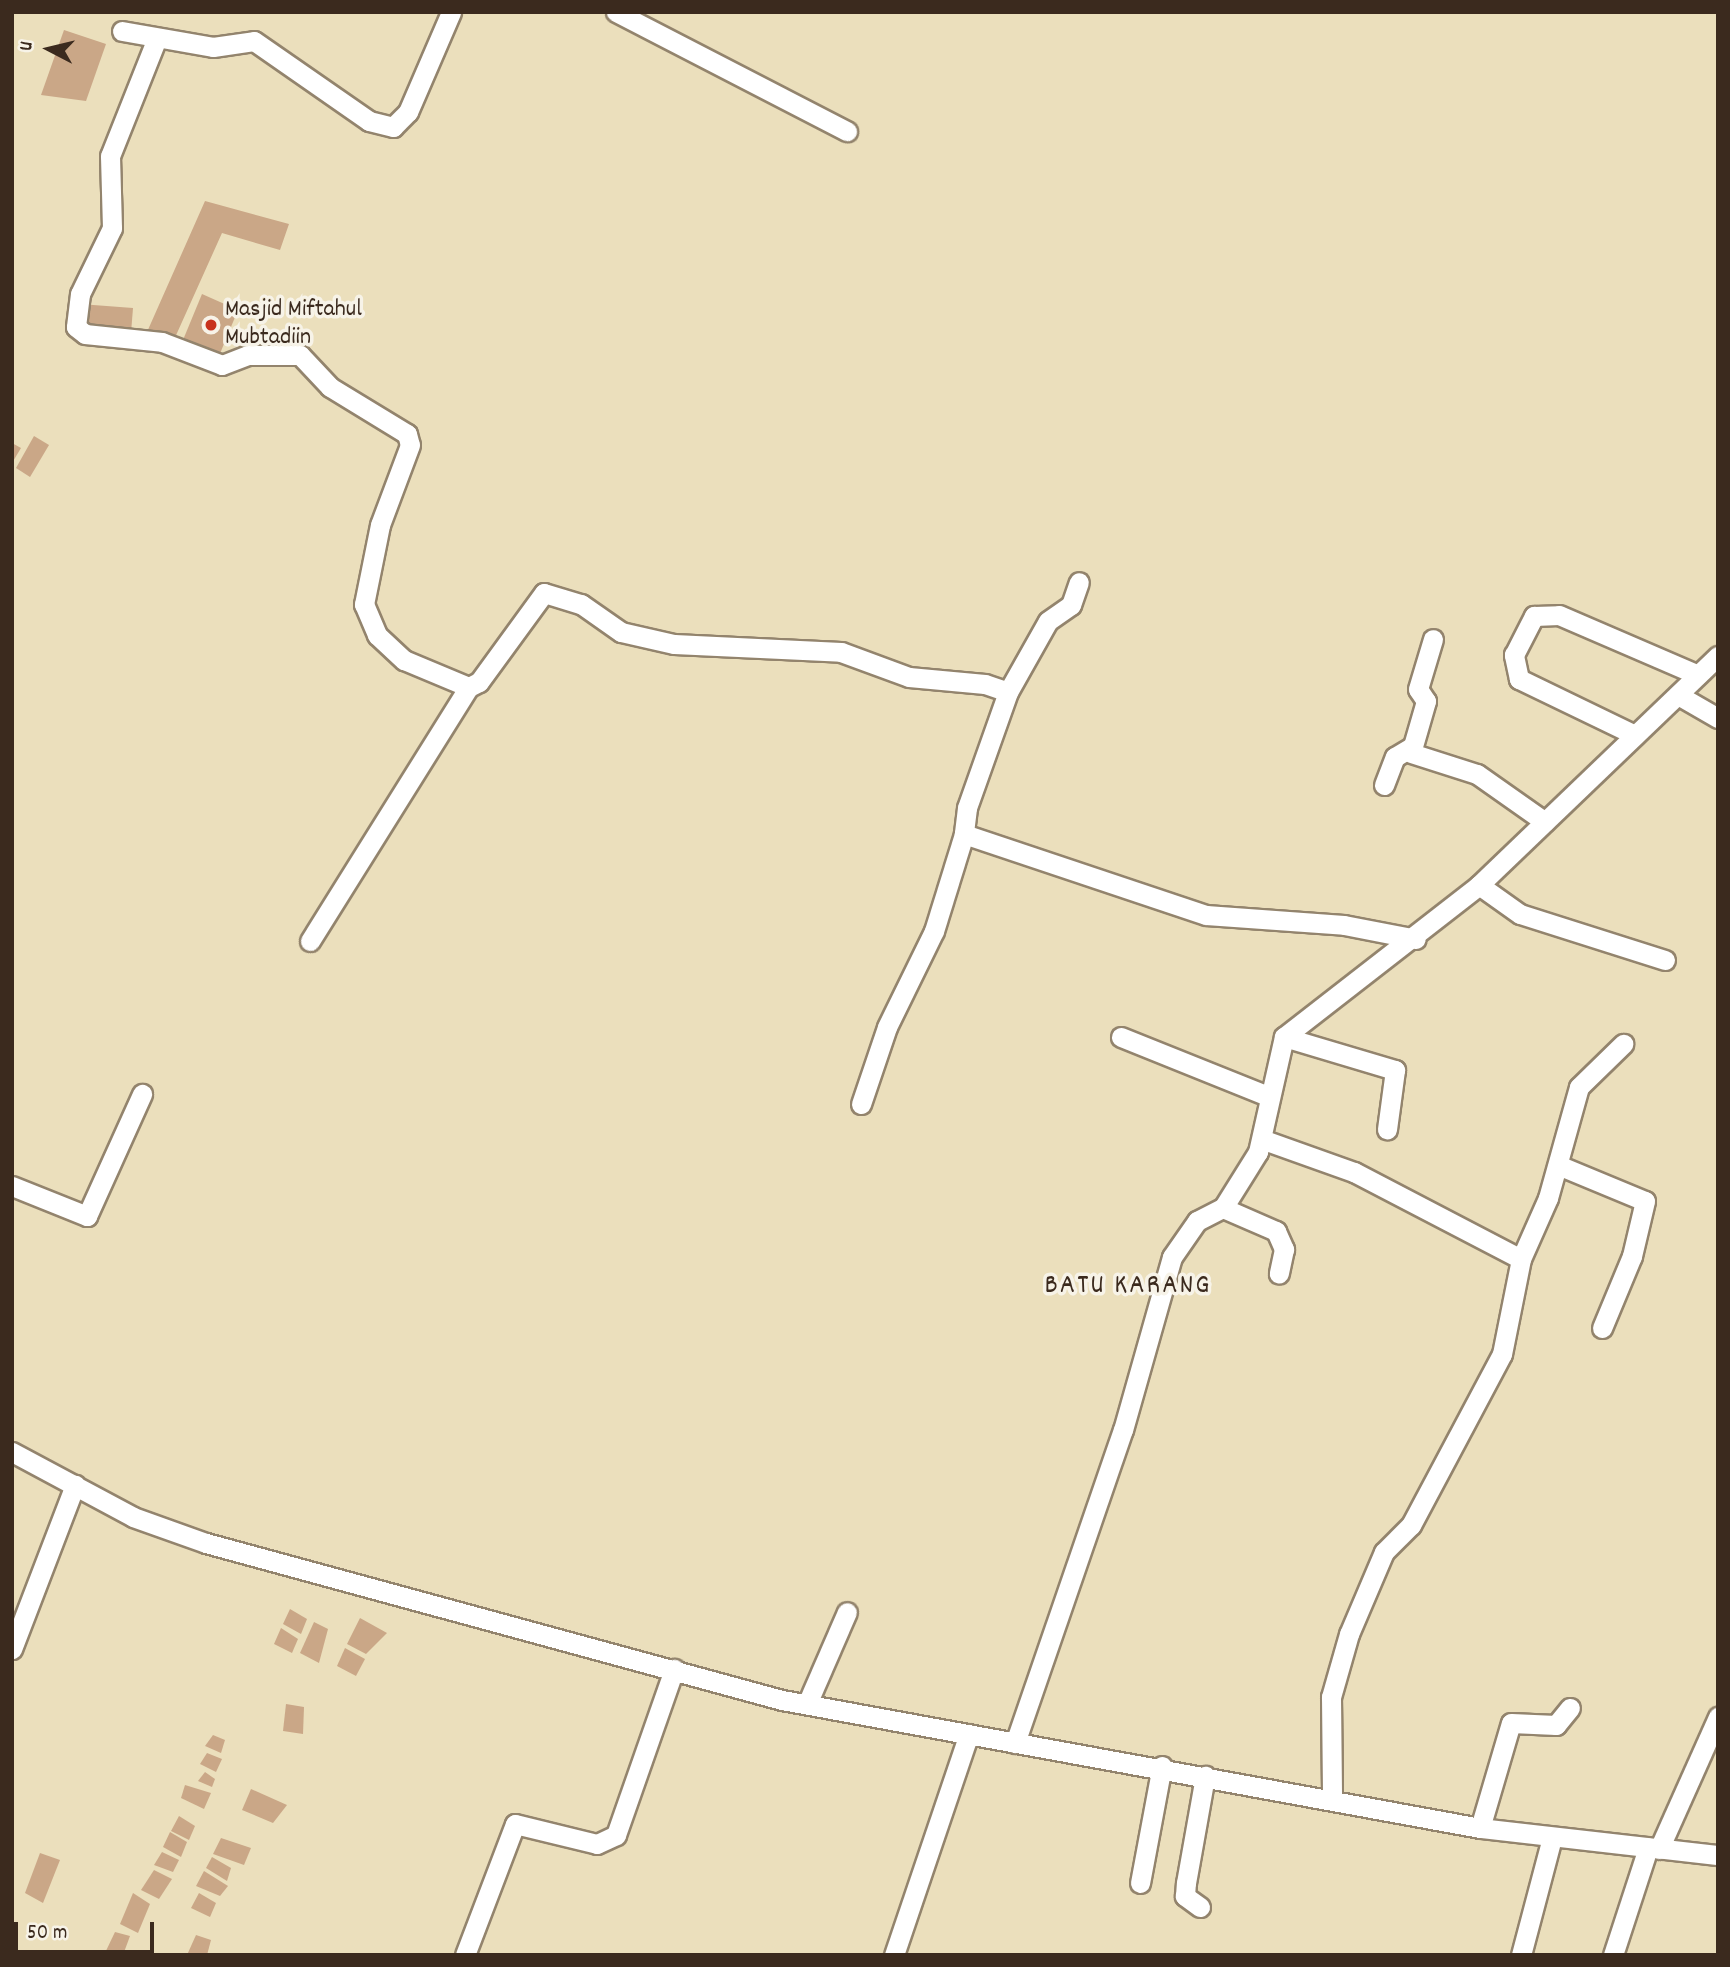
<!DOCTYPE html>
<html>
<head>
<meta charset="utf-8">
<style>
  body { margin:0 }
  #map { position:relative; width:1730px; height:1967px; overflow:hidden; background:#ebdfbc; font-family:Dekko,sans-serif }
  div>[style] { position:absolute }
  .building>* { inset:0; background:#caa787 }
  .roads { filter:drop-shadow(2px 0 #93846d) drop-shadow(-2px 0 #93846d) drop-shadow(0 2px #93846d) drop-shadow(0 -2px #93846d) }
  .minor>* { height:19px; margin:-9.5px; padding:0 9.5px; transform-origin:9.5px; border-radius:9.5px; background:#fff }
  .dots>* { width:19px; height:19px; translate:-50% -50%; box-sizing:border-box; border:4px solid #f7f3e8; border-radius:50% }
  span { translate:-50% -50%; white-space:nowrap; text-align:center; line-height:1.15; -webkit-text-stroke:7px #f7f3e8; paint-order:stroke }
  .poi-label { font-size:24px; color:#3b2a1e }
  .left { translate:0 -50%; text-align:left }
  .quarter-label { font-size:28px; color:#3b2a1e; letter-spacing:2px }
  .frame { position:absolute; inset:0; border:14px solid #3b2a1e; pointer-events:none }
  .north { position:absolute; left:14px; top:14px; width:70px; height:70px; -webkit-text-stroke:5px #f7f3e8; paint-order:stroke; rotate:277deg; font-size:19px; font-weight:700; line-height:28px; text-align:center; color:#3b2a1e }
  .north::after { content:''; display:block; margin:auto; width:24px; height:32px; background:#3b2a1e; clip-path:polygon(50% 0,100% 100%,50% 72%,0 100%) }
  .scale { position:absolute; left:14px; top:1922px; width:140px; height:32px; box-sizing:border-box; border:4px solid #3b2a1e; border-top:0; padding-left:9px; font-size:21px; line-height:24px; white-space:nowrap; color:#3b2a1e; -webkit-text-stroke:5px #f7f3e8; paint-order:stroke }
</style>
</head>
<body>
<div id="map">
  <div class="building">
    <i style="clip-path:polygon(64px 30px,106px 44px,86px 101px,41px 95px)"></i>
    <i style="clip-path:polygon(205px 201px,289px 224px,280px 250px,222px 233px,173px 342px,147px 332px)"></i>
    <i style="clip-path:polygon(202px 294px,238px 310px,219px 356px,183px 340px)"></i>
    <i style="clip-path:polygon(80px 304px,133px 308px,131px 333px,79px 329px)"></i>
    <i style="clip-path:polygon(34px 436px,49px 445px,30px 477px,16px 468px)"></i>
    <i style="clip-path:polygon(12px 443px,21px 448px,12px 463px)"></i>
    <i style="clip-path:polygon(290px 1609px,307px 1619px,301px 1634px,283px 1624px)"></i>
    <i style="clip-path:polygon(360px 1618px,387px 1633px,366px 1654px,347px 1644px)"></i>
    <i style="clip-path:polygon(314px 1622px,328px 1629px,319px 1663px,300px 1653px)"></i>
    <i style="clip-path:polygon(281px 1628px,298px 1639px,292px 1653px,274px 1644px)"></i>
    <i style="clip-path:polygon(345px 1648px,365px 1659px,356px 1676px,337px 1666px)"></i>
    <i style="clip-path:polygon(286px 1704px,304px 1707px,303px 1734px,283px 1731px)"></i>
    <i style="clip-path:polygon(213px 1735px,225px 1740px,221px 1753px,205px 1746px)"></i>
    <i style="clip-path:polygon(207px 1753px,222px 1759px,216px 1772px,200px 1764px)"></i>
    <i style="clip-path:polygon(205px 1772px,215px 1779px,212px 1787px,198px 1781px)"></i>
    <i style="clip-path:polygon(185px 1785px,211px 1793px,204px 1809px,181px 1798px)"></i>
    <i style="clip-path:polygon(251px 1789px,287px 1805px,273px 1823px,242px 1810px)"></i>
    <i style="clip-path:polygon(179px 1816px,195px 1826px,189px 1840px,171px 1831px)"></i>
    <i style="clip-path:polygon(170px 1832px,187px 1842px,181px 1857px,163px 1847px)"></i>
    <i style="clip-path:polygon(221px 1838px,251px 1848px,244px 1865px,213px 1854px)"></i>
    <i style="clip-path:polygon(162px 1852px,179px 1860px,173px 1872px,154px 1865px)"></i>
    <i style="clip-path:polygon(40px 1853px,60px 1860px,43px 1903px,25px 1893px)"></i>
    <i style="clip-path:polygon(212px 1857px,231px 1868px,227px 1881px,206px 1868px)"></i>
    <i style="clip-path:polygon(154px 1870px,172px 1879px,159px 1899px,141px 1890px)"></i>
    <i style="clip-path:polygon(204px 1871px,228px 1886px,220px 1896px,196px 1886px)"></i>
    <i style="clip-path:polygon(133px 1893px,150px 1904px,138px 1933px,120px 1924px)"></i>
    <i style="clip-path:polygon(199px 1893px,216px 1903px,210px 1917px,191px 1908px)"></i>
    <i style="clip-path:polygon(115px 1932px,130px 1936px,123px 1955px,104px 1955px)"></i>
    <i style="clip-path:polygon(196px 1935px,211px 1940px,207px 1955px,187px 1955px)"></i>
  </div>
  <div class="roads">
    <div class="minor">
      <i style="left:616px;top:12px;width:260px;rotate:27.3deg"></i>
      <i style="left:122px;top:31px;width:92px;rotate:10deg"></i>
      <i style="left:213px;top:47px;width:41px;rotate:-8.3deg"></i>
      <i style="left:254px;top:41px;width:140px;rotate:34.8deg"></i>
      <i style="left:369px;top:121px;width:25px;rotate:14deg"></i>
      <i style="left:393px;top:127px;width:21px;rotate:-45deg"></i>
      <i style="left:408px;top:112px;width:109px;rotate:-66.7deg"></i>
      <i style="left:157px;top:38px;width:127px;rotate:111.7deg"></i>
      <i style="left:110px;top:156px;width:72px;rotate:88.4deg"></i>
      <i style="left:112px;top:228px;width:73px;rotate:115.9deg"></i>
      <i style="left:80px;top:294px;width:33px;rotate:97deg"></i>
      <i style="left:76px;top:327px;width:11px;rotate:38deg"></i>
      <i style="left:85px;top:334px;width:77px;rotate:5.9deg"></i>
      <i style="left:162px;top:342px;width:64px;rotate:21deg"></i>
      <i style="left:222px;top:365px;width:28px;rotate:-21deg"></i>
      <i style="left:248px;top:355px;width:52px"></i>
      <i style="left:300px;top:355px;width:44px;rotate:46.8deg"></i>
      <i style="left:330px;top:387px;width:90px;rotate:31.4deg"></i>
      <i style="left:407px;top:434px;width:11px;rotate:75deg"></i>
      <i style="left:410px;top:445px;width:85px;rotate:110.6deg"></i>
      <i style="left:380px;top:525px;width:81px;rotate:101.4deg"></i>
      <i style="left:364px;top:604px;width:34px;rotate:67deg"></i>
      <i style="left:377px;top:635px;width:37px;rotate:43deg"></i>
      <i style="left:404px;top:660px;width:70px;rotate:22.6deg"></i>
      <i style="left:469px;top:687px;width:11px;rotate:-27deg"></i>
      <i style="left:479px;top:682px;width:110px;rotate:-53.9deg"></i>
      <i style="left:544px;top:593px;width:39px;rotate:17deg"></i>
      <i style="left:581px;top:604px;width:49px;rotate:35deg"></i>
      <i style="left:621px;top:632px;width:54px;rotate:12.8deg"></i>
      <i style="left:674px;top:644px;width:167px;rotate:2.7deg"></i>
      <i style="left:841px;top:652px;width:72px;rotate:20.2deg"></i>
      <i style="left:909px;top:677px;width:76px;rotate:5.3deg"></i>
      <i style="left:985px;top:684px;width:24px;rotate:19deg"></i>
      <i style="left:1008px;top:692px;width:123px;rotate:109.5deg"></i>
      <i style="left:967px;top:808px;width:26px;rotate:97deg"></i>
      <i style="left:964px;top:834px;width:255px;rotate:18.5deg"></i>
      <i style="left:1206px;top:915px;width:138px;rotate:4.1deg"></i>
      <i style="left:1344px;top:925px;width:73px;rotate:11deg"></i>
      <i style="left:1008px;top:692px;width:81px;rotate:-60.6deg"></i>
      <i style="left:1048px;top:621px;width:28px;rotate:-35deg"></i>
      <i style="left:1071px;top:605px;width:24px;rotate:-71deg"></i>
      <i style="left:1678px;top:695px;width:46px;rotate:29.9deg"></i>
      <i style="left:1635px;top:735px;width:129px;rotate:-154.2deg"></i>
      <i style="left:1519px;top:679px;width:25px;rotate:-102deg"></i>
      <i style="left:1514px;top:655px;width:44px;rotate:-62.9deg"></i>
      <i style="left:1534px;top:616px;width:25px;rotate:-2deg"></i>
      <i style="left:1559px;top:615px;width:151px;rotate:23.3deg"></i>
      <i style="left:1411px;top:753px;width:69px;rotate:17.7deg"></i>
      <i style="left:1477px;top:774px;width:83px;rotate:35.2deg"></i>
      <i style="left:1384px;top:785px;width:30px;rotate:-69deg"></i>
      <i style="left:1395px;top:757px;width:21px;rotate:-31deg"></i>
      <i style="left:1413px;top:746px;width:47px;rotate:-73.9deg"></i>
      <i style="left:1426px;top:701px;width:14px;rotate:-124deg"></i>
      <i style="left:1418px;top:689px;width:52px;rotate:-73.3deg"></i>
      <i style="left:1479px;top:885px;width:50px;rotate:35.3deg"></i>
      <i style="left:1520px;top:914px;width:152px;rotate:17.6deg"></i>
      <i style="left:310px;top:941px;width:300px;rotate:-58deg"></i>
      <i style="left:1121px;top:1037px;width:158px;rotate:21.9deg"></i>
      <i style="left:1284px;top:1037px;width:116px;rotate:16.6deg"></i>
      <i style="left:1395px;top:1070px;width:60px;rotate:97.7deg"></i>
      <i style="left:861px;top:1104px;width:81px;rotate:-71.3deg"></i>
      <i style="left:887px;top:1027px;width:107px;rotate:-63.9deg"></i>
      <i style="left:934px;top:931px;width:102px;rotate:-72.8deg"></i>
      <i style="left:1264px;top:1140px;width:96px;rotate:19.6deg"></i>
      <i style="left:1354px;top:1172px;width:188px;rotate:27.5deg"></i>
      <i style="left:1521px;top:1259px;width:97px;rotate:101.3deg"></i>
      <i style="left:1502px;top:1354px;width:194px;rotate:118deg"></i>
      <i style="left:1411px;top:1525px;width:38px;rotate:135deg"></i>
      <i style="left:1384px;top:1552px;width:89px;rotate:113.1deg"></i>
      <i style="left:1349px;top:1634px;width:66px;rotate:105.9deg"></i>
      <i style="left:1331px;top:1697px;width:103px;rotate:89.4deg"></i>
      <i style="left:1558px;top:1165px;width:94px;rotate:22.5deg"></i>
      <i style="left:1645px;top:1201px;width:57px;rotate:103.3deg"></i>
      <i style="left:1632px;top:1256px;width:78px;rotate:112.6deg"></i>
      <i style="left:12px;top:1186px;width:81px;rotate:21.8deg"></i>
      <i style="left:87px;top:1216px;width:134px;rotate:-65.7deg"></i>
      <i style="left:1223px;top:1208px;width:58px;rotate:23.5deg"></i>
      <i style="left:1276px;top:1231px;width:20px;rotate:66deg"></i>
      <i style="left:1284px;top:1249px;width:25px;rotate:102deg"></i>
      <i style="left:1521px;top:1259px;width:67px;rotate:-66.1deg"></i>
      <i style="left:1548px;top:1198px;width:115px;rotate:-74.4deg"></i>
      <i style="left:1579px;top:1087px;width:62px;rotate:-44.3deg"></i>
      <i style="left:12px;top:1452px;width:137px;rotate:28.2deg"></i>
      <i style="left:133px;top:1517px;width:77px;rotate:19.6deg"></i>
      <i style="left:206px;top:1543px;width:597px;rotate:15.25deg"></i>
      <i style="left:782px;top:1700px;width:710px;rotate:10.39deg"></i>
      <i style="left:1480px;top:1828px;width:240px;rotate:6.5deg"></i>
      <i style="left:12px;top:1649px;width:176px;rotate:-69deg"></i>
      <i style="left:807px;top:1704px;width:100px;rotate:-66.5deg"></i>
      <i style="left:1015px;top:1743px;width:331px;rotate:-71deg"></i>
      <i style="left:1123px;top:1430px;width:180px;rotate:-74.2deg"></i>
      <i style="left:1172px;top:1257px;width:44px;rotate:-55.2deg"></i>
      <i style="left:1197px;top:1221px;width:29px;rotate:-27deg"></i>
      <i style="left:1223px;top:1208px;width:66px;rotate:-58deg"></i>
      <i style="left:1258px;top:1152px;width:118px;rotate:-77.3deg"></i>
      <i style="left:1284px;top:1037px;width:247px;rotate:-37.9deg"></i>
      <i style="left:1479px;top:885px;width:331px;rotate:-43.8deg"></i>
      <i style="left:1480px;top:1828px;width:109px;rotate:-73.6deg"></i>
      <i style="left:1511px;top:1723px;width:45px;rotate:2.5deg"></i>
      <i style="left:1556px;top:1725px;width:22px;rotate:-51deg"></i>
      <i style="left:1659px;top:1849px;width:145px;rotate:-65.9deg"></i>
      <i style="left:1140px;top:1883px;width:119px;rotate:-79.4deg"></i>
      <i style="left:1200px;top:1907px;width:19px;rotate:-144deg"></i>
      <i style="left:1185px;top:1896px;width:13px;rotate:-86deg"></i>
      <i style="left:1186px;top:1883px;width:109px;rotate:-79.9deg"></i>
      <i style="left:465px;top:1955px;width:140px;rotate:-69.1deg"></i>
      <i style="left:515px;top:1824px;width:84px;rotate:13.7deg"></i>
      <i style="left:597px;top:1844px;width:21px;rotate:-25deg"></i>
      <i style="left:616px;top:1835px;width:176px;rotate:-70.7deg"></i>
      <i style="left:894px;top:1955px;width:233px;rotate:-71.3deg"></i>
      <i style="left:1521px;top:1955px;width:121px;rotate:-75.2deg"></i>
      <i style="left:1613px;top:1955px;width:113px;rotate:-71.9deg"></i>
    </div>
  </div>
  <div class="dots">
    <i style="left:211px;top:325px;background:#c8321e"></i>
  </div>
  <div class="poi-label">
    <span class="left" style="left:225px;top:325px">Masjid Miftahul<br>Mubtadiin</span>
  </div>
  <div class="quarter-label">
    <span style="left:1128px;top:1287px">BATU KARANG</span>
  </div>
  <div class="frame"></div>
  <div class="north">U</div>
  <div class="scale">50 m</div>
</div>
</body>
</html>
